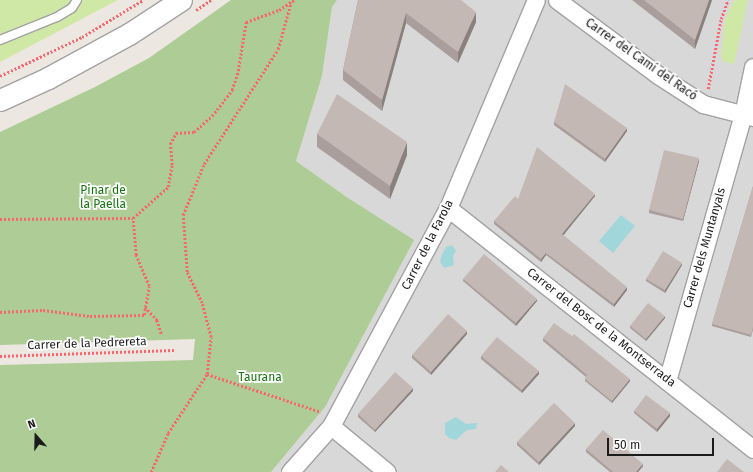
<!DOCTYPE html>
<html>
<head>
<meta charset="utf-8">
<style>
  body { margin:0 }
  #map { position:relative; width:753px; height:472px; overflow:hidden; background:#ede7e1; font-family:"Fira Sans",sans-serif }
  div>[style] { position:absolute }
  .residential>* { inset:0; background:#d9d8d8 }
  .grass>* { inset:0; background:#d0e8a6 }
  .forest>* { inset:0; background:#aecc95 }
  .water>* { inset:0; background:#a1d6db }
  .path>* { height:2.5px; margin-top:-1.25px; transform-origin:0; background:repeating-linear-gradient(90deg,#f8666d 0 2px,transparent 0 4px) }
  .roads { filter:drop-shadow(1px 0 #a2a2a2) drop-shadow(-1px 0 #a2a2a2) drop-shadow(0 1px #a2a2a2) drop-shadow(0 -1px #a2a2a2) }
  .service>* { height:8px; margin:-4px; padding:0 4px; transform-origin:4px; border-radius:4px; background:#fff }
  .minor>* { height:17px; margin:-8.5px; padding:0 8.5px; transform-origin:8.5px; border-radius:8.5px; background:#fff }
  .tertiary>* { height:21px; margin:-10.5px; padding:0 10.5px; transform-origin:10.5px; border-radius:10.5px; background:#fff }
  .wall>* { inset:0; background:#a99e9b }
  .shaded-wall>* { inset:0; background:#89817e }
  .building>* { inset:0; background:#c4b8b4 }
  span { translate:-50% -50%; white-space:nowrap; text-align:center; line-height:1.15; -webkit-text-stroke:3.5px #fff; paint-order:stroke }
  .street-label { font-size:12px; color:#1b1b1b }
  .park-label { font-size:12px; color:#13760c }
  .north { position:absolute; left:16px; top:416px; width:40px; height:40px; -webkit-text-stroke:3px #fff; paint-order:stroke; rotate:340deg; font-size:11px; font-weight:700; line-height:16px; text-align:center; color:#1b1b1b }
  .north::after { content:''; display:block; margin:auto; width:14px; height:18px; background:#1b1b1b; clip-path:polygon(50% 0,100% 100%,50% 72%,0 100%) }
  .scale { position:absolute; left:607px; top:438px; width:107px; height:18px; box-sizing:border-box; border:2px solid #1b1b1b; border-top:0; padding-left:5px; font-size:12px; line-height:14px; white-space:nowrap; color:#1b1b1b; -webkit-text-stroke:3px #fff; paint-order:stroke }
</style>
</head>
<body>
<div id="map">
  <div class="residential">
    <i style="clip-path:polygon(337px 0,753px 0,753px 472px,271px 472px,325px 407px,348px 198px,296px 161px,322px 76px,332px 7px)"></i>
  </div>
  <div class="grass">
    <i style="clip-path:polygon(0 0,118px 0,0 62px)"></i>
    <i style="clip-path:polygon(734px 0,748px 0,734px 64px,724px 62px,721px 56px,725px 19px)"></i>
  </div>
  <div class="forest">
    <i style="clip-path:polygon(231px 0,337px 0,332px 7px,322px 76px,296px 161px,348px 198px,414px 240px,325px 407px,271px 472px,0 472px,0 365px,193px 360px,195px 339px,0 345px,0 132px,95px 87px,149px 58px)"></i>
  </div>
  <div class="water">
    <i style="clip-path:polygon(621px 215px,635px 226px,613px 253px,599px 241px)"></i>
    <i style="clip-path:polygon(452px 245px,456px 251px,453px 256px,454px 265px,444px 268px,440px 262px,442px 254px,446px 247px)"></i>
    <i style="clip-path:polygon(456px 417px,466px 424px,477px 423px,476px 429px,467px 430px,456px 440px,449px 438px,445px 434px,445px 423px)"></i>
  </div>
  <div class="path">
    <i style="left:196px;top:10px;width:18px;rotate:-34deg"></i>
    <i style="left:0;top:76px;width:91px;rotate:-25.4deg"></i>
    <i style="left:82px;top:37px;width:71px;rotate:-31.2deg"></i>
    <i style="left:708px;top:89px;width:71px;rotate:-79.5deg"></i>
    <i style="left:721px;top:19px;width:20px;rotate:-70deg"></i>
    <i style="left:0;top:219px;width:133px;rotate:-0.4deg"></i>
    <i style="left:133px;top:218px;width:47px;rotate:-41.5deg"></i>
    <i style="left:168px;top:187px;width:22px;rotate:-80deg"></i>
    <i style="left:172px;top:165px;width:21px;rotate:-95deg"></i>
    <i style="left:170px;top:144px;width:13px;rotate:-61deg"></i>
    <i style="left:176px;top:133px;width:18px;rotate:-3deg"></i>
    <i style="left:194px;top:132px;width:24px;rotate:-42deg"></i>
    <i style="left:212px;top:116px;width:33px;rotate:-52deg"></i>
    <i style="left:232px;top:90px;width:20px;rotate:-72deg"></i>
    <i style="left:238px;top:71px;width:50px;rotate:-80.7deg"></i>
    <i style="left:246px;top:22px;width:35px;rotate:-20deg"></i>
    <i style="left:279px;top:10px;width:18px;rotate:-34deg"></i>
    <i style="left:145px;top:307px;width:18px;rotate:47deg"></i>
    <i style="left:157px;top:320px;width:16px;rotate:72deg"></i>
    <i style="left:0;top:312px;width:43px;rotate:-2.7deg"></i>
    <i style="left:43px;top:310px;width:47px;rotate:7.3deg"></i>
    <i style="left:90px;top:316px;width:54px;rotate:-1.1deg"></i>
    <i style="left:144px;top:315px;width:29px;rotate:-80deg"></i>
    <i style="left:149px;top:286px;width:34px;rotate:-113deg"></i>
    <i style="left:136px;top:255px;width:37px;rotate:-95deg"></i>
    <i style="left:0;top:356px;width:174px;rotate:-2deg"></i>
    <i style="left:207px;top:374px;width:120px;rotate:18.4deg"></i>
    <i style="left:151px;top:472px;width:43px;rotate:-66.4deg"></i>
    <i style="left:168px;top:433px;width:71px;rotate:-56.5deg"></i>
    <i style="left:207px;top:374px;width:37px;rotate:-84deg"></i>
    <i style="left:211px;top:337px;width:35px;rotate:-105deg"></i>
    <i style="left:202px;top:303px;width:34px;rotate:-116deg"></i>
    <i style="left:187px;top:272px;width:57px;rotate:-94deg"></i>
    <i style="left:183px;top:215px;width:55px;rotate:-67.6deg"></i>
    <i style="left:204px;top:164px;width:137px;rotate:-57.2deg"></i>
    <i style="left:278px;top:49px;width:49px;rotate:-74.5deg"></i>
  </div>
  <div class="roads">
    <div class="service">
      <i style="left:0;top:40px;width:61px;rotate:-22deg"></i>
      <i style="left:57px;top:17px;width:17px;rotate:-31deg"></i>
      <i style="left:72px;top:8px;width:9px;rotate:-58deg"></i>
    </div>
    <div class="minor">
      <i style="left:557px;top:0;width:126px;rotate:36.6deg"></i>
      <i style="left:658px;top:75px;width:54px;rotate:32.8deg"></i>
      <i style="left:703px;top:104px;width:52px;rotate:14.6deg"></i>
      <i style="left:448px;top:208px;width:389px;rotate:38.3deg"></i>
      <i style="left:667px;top:381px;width:277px;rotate:-74.1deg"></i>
      <i style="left:743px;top:115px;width:49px;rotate:-78.2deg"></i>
      <i style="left:331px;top:426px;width:72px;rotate:39.4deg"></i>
      <i style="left:290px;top:472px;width:62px;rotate:-48.3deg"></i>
      <i style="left:331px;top:426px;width:247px;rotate:-61.8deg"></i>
      <i style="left:448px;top:208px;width:226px;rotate:-67.1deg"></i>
    </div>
    <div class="tertiary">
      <i style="left:0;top:100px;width:53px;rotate:-24.6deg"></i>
      <i style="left:48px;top:78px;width:92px;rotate:-28.5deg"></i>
      <i style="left:129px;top:34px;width:62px;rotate:-33.2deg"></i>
    </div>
  </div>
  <div class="wall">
    <i style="clip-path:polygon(358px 0,476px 22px,458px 63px,406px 23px,382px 111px,343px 80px,343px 70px)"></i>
    <i style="clip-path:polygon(632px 0,712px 0,695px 49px)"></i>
    <i style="clip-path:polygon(554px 122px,627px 131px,605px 162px,554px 125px)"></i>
    <i style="clip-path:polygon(317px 134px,407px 155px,390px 199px,317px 147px)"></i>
    <i style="clip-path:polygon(699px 161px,683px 221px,649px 213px,649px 210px)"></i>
    <i style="clip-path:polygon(753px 186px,753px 330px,751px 337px,712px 326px,712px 324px)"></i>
    <i style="clip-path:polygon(595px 196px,563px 235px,627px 290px,614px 307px,546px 255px,541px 262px,494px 224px,494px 221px,518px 199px)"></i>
    <i style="clip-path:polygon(682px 265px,665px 293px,646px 281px,646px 279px)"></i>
    <i style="clip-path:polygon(463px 279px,537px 301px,516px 326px,463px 281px)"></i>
    <i style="clip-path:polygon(665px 318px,646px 341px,630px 328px,630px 326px)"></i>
    <i style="clip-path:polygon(467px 334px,431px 375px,412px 358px,412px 355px)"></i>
    <i style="clip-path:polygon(543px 338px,630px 381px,612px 403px,585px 381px,585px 379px,586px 377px,543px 341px)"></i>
    <i style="clip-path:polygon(481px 356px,539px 374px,522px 393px,481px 359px)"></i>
    <i style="clip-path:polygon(413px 391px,375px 432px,358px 417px,358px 414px)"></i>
    <i style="clip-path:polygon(634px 411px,670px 416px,657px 432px,634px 413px)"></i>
    <i style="clip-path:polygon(575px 426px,539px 465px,517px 445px,517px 442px)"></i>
    <i style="clip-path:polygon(586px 449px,643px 466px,638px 472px,610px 472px,586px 452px)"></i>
  </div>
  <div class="shaded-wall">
    <i style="clip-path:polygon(709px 0,712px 0,695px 49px,695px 40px)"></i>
    <i style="clip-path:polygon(476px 12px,476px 22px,458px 63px,458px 52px)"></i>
    <i style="clip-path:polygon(406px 13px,406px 23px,382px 111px,382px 100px)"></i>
    <i style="clip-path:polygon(627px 128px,627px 131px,605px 162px,605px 159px)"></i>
    <i style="clip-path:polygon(407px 142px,407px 155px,390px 199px,390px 186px)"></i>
    <i style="clip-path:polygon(699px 158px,699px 161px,683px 221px,683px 219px)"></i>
    <i style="clip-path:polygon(595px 194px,595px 196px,562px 237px,562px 234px)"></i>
    <i style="clip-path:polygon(546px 253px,546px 255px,541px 262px,541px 259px)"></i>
    <i style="clip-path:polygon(682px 263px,682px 265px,665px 293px,665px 290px)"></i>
    <i style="clip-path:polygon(627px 287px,627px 290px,614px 307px,614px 304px)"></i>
    <i style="clip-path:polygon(537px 299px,537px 301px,516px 326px,516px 323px)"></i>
    <i style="clip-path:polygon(665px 316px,665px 318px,646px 341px,646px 339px)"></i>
    <i style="clip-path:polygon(467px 331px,467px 334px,431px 375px,431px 372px)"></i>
    <i style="clip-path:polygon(539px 371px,539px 374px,522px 393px,522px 390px)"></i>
    <i style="clip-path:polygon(630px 379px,630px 381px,612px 403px,612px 401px)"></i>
    <i style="clip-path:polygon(413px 388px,413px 391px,375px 432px,375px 430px)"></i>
    <i style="clip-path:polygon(670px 413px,670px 416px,657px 432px,657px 429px)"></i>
    <i style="clip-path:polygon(575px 423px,575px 426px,539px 465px,539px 462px)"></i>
    <i style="clip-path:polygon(643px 464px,643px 466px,638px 472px,636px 472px)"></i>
  </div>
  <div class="building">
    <i style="clip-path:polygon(358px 0,461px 0,476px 12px,458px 52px,406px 13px,382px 100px,343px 70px)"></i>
    <i style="clip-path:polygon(644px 0,709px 0,695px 40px)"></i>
    <i style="clip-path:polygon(565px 84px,627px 128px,605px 159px,554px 122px)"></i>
    <i style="clip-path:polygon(337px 94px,407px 142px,390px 186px,317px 134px)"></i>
    <i style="clip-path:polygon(537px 147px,595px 194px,562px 234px,627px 287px,614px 304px,546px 253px,541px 259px,494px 221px,515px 196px,518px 199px)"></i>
    <i style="clip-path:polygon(664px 150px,699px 158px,683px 219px,649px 210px)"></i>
    <i style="clip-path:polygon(753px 186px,753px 327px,751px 335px,712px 324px)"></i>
    <i style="clip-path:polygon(663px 251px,682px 263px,665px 290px,646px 279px)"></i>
    <i style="clip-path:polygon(484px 254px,537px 299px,516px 323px,463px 279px)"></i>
    <i style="clip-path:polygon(648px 303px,665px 316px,646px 339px,630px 326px)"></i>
    <i style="clip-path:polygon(448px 314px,467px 331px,431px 372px,412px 355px)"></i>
    <i style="clip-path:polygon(554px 323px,572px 336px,574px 334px,630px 379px,612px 401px,585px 379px,587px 375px,543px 338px)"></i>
    <i style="clip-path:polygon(497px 337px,539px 371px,522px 390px,481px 356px)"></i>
    <i style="clip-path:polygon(395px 372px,413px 388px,375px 430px,358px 414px)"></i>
    <i style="clip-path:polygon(646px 395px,670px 413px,657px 429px,634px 411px)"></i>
    <i style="clip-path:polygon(554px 403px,575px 423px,539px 462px,517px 442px)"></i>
    <i style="clip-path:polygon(603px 430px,643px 464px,636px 472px,613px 472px,586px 449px)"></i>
    <i style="clip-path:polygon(727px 459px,744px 472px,717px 472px)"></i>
    <i style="clip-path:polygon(501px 465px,509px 472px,495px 472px)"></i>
  </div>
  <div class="street-label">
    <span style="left:641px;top:60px;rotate:35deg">Carrer del Camí del Racó</span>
    <span style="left:428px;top:245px;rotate:-63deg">Carrer de la Farola</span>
    <span style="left:705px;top:248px;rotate:-74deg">Carrer dels Muntanyals</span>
    <span style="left:601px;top:328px;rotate:38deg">Carrer del Bosc de la Montserrada</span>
    <span style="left:87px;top:344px;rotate:-2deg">Carrer de la Pedrereta</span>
  </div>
  <div class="park-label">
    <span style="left:103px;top:198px">Pinar de<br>la Paella</span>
    <span style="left:260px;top:378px">Taurana</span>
  </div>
  <div class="north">N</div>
  <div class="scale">50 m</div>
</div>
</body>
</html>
